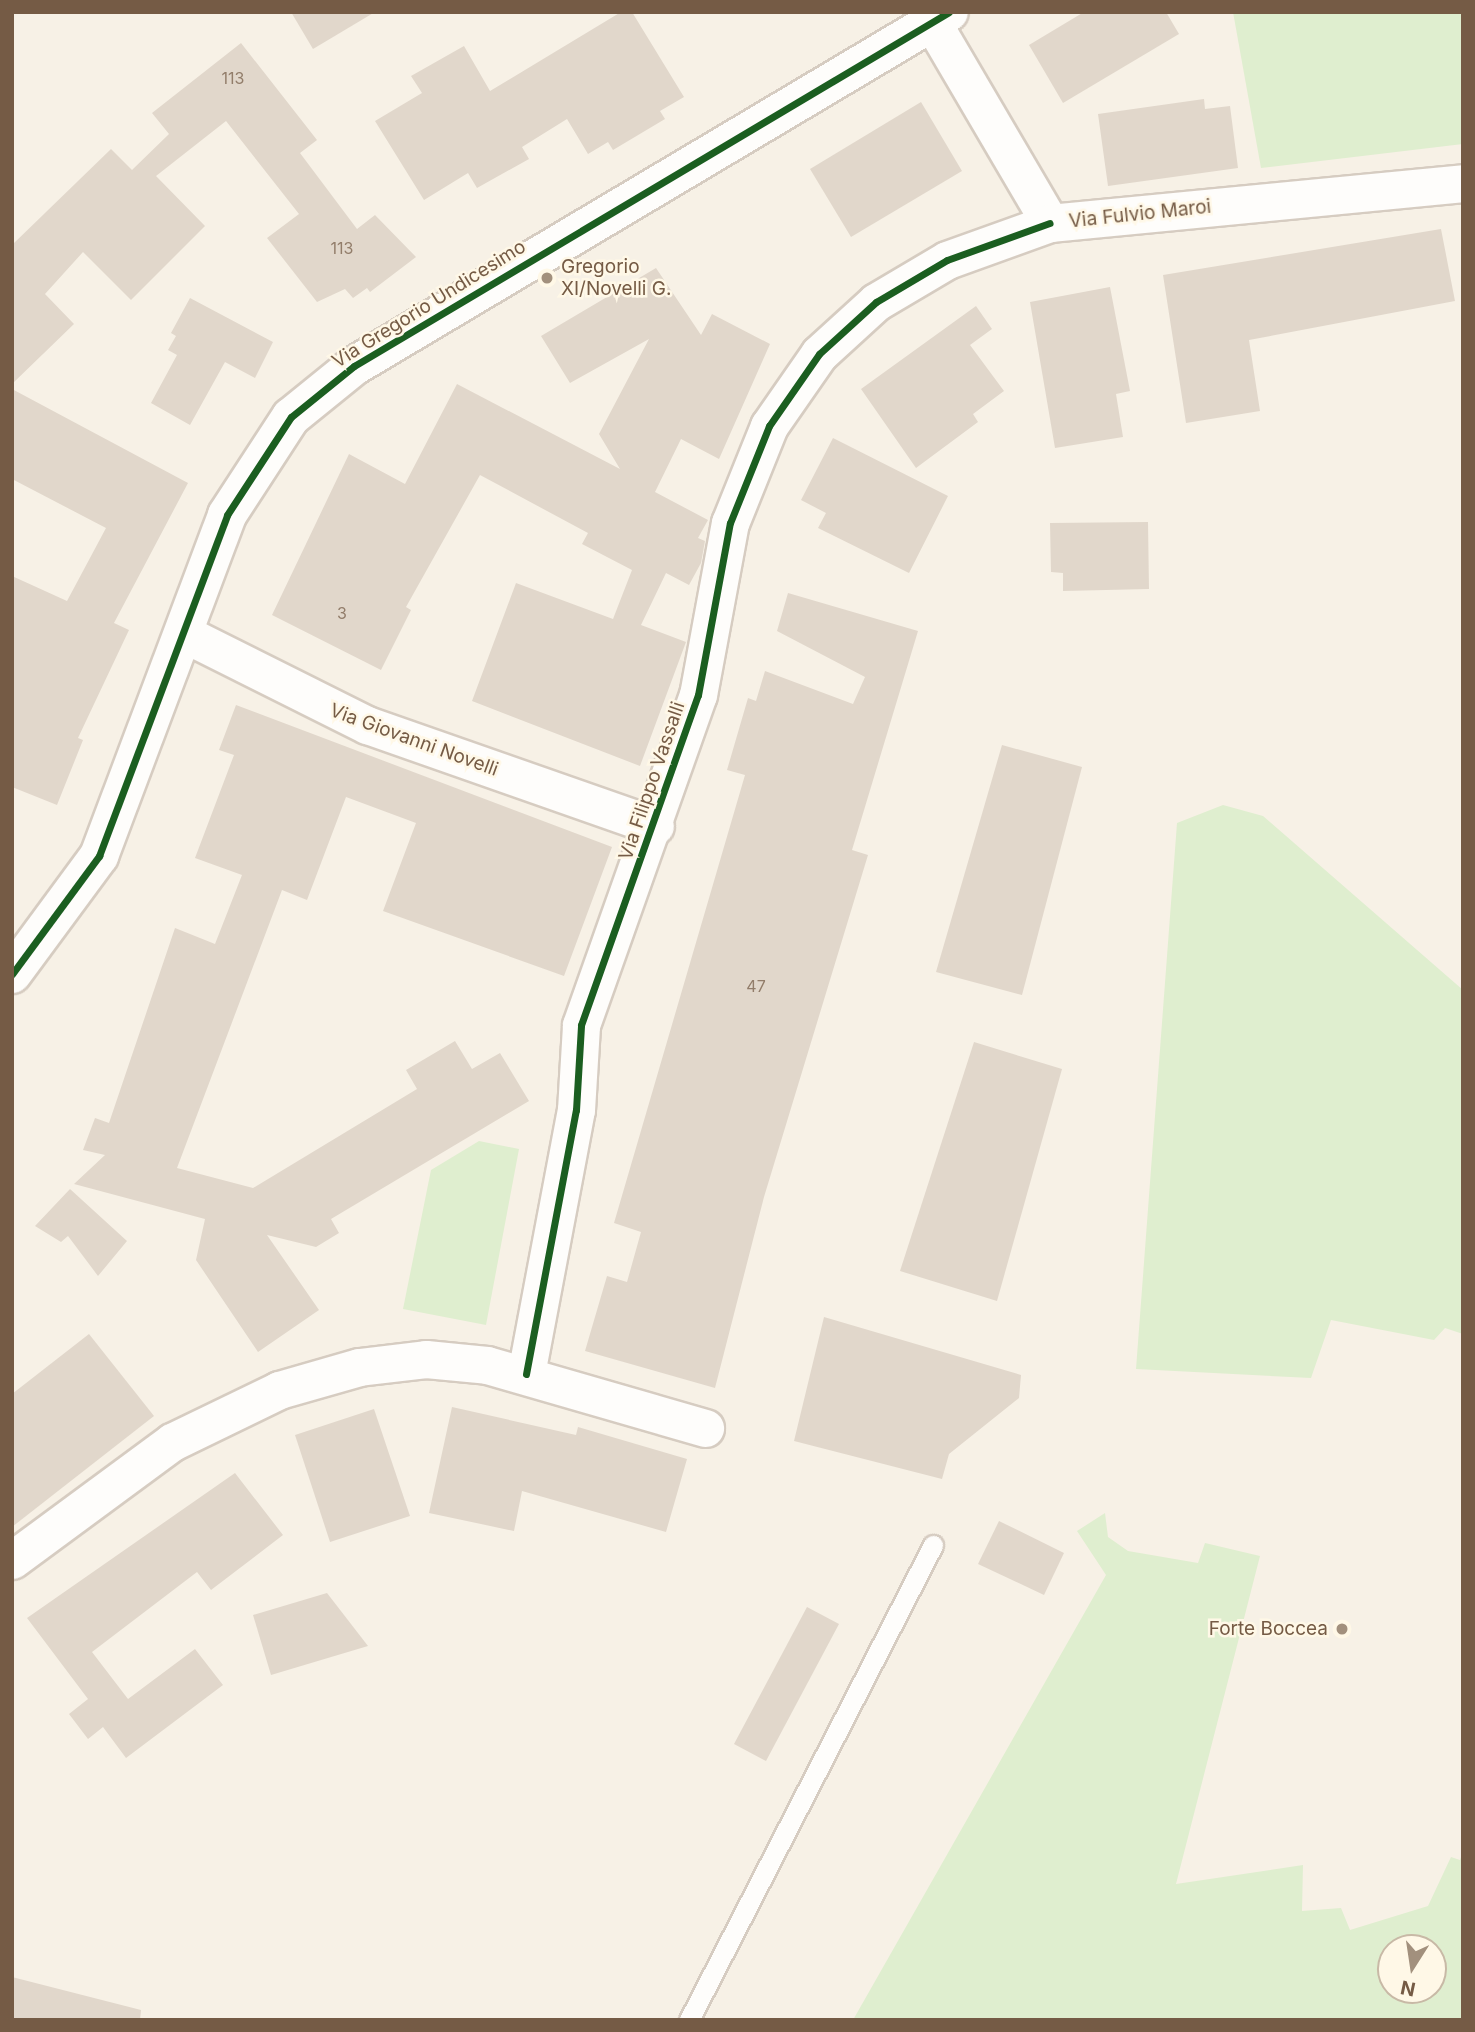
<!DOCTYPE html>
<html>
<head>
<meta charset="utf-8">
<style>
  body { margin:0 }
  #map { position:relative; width:1475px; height:2032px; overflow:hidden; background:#f7f1e6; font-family:Inter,sans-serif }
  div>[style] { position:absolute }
  .green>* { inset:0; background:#dfeecf }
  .building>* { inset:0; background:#e1d7cb }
  .roads { filter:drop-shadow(2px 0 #d6ccc1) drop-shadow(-2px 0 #d6ccc1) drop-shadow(0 2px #d6ccc1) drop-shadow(0 -2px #d6ccc1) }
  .service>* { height:19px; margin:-9.5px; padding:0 9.5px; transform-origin:9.5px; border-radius:9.5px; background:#fefdfb }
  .minor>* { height:37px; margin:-18.5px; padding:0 18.5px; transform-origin:18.5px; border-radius:18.5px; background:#fefdfb }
  .tertiary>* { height:38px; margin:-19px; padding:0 19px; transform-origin:19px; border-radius:19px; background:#fefdfb }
  .cycleway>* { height:7px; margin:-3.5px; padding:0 3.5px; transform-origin:3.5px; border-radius:3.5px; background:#1b5e20 }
  .dots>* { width:19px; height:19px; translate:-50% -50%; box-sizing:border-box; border:4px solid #fff8e7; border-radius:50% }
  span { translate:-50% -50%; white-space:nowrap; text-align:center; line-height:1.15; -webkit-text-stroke:5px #fff8e7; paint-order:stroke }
  .number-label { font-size:16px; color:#927d6a }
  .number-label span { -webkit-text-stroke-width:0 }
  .street-label { font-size:19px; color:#755b45 }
  .poi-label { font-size:19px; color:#755b45 }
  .left { translate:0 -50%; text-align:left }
  .right { translate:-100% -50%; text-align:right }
  .frame { position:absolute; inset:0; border:14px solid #755b45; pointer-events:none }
  .north { position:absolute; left:1377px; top:1934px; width:70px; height:70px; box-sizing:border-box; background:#fff8e7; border:2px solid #c8b9a6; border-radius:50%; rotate:192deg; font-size:19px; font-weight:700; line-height:28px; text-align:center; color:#755b45 }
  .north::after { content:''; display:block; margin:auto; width:24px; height:32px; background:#a2907d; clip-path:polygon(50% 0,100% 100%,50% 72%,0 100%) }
</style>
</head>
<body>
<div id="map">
  <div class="green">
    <i style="clip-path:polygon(1233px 12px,1463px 12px,1463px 144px,1261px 168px)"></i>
    <i style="clip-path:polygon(1223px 805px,1263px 816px,1463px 990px,1463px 1334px,1445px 1328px,1434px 1340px,1331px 1320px,1311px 1378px,1136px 1369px,1177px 823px)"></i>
    <i style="clip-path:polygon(479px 1141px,519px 1149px,486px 1325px,403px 1309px,431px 1170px)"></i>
    <i style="clip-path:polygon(evenodd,1105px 1513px,1108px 1537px,1128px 1551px,1198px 1563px,1205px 1543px,1260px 1556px,1176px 1884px,1303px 1865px,1302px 1911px,1341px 1908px,1350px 1930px,1428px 1906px,1451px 1857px,1460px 1860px,1463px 1851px,1463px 2020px,853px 2020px,1106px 1575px,1077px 1531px,1105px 1513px,1391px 1948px,1433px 1948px,1433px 1990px,1391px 1990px,1391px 1948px)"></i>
  </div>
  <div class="building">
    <i style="clip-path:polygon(291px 12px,375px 12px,313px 49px)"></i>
    <i style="clip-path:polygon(621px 12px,632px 12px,684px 97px,660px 111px,665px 119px,613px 150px,608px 142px,588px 154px,567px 119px,522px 147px,529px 159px,477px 188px,468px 173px,424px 200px,375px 121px,422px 93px,411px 76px,464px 46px,490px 91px)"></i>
    <i style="clip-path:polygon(1084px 12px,1166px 12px,1179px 34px,1063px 103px,1029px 45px)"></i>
    <i style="clip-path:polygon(241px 43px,317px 140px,300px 153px,357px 229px,375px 215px,416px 257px,370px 292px,367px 288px,353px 298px,345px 289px,317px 302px,267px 238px,299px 214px,226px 121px,156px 176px,205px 226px,131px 300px,83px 252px,45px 294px,74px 324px,12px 384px,12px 245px,111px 149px,132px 170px,169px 134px,152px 113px)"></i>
    <i style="clip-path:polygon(1204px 99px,1205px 109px,1230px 106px,1238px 168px,1108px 186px,1098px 114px)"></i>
    <i style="clip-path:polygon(921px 102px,962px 171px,851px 237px,810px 169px)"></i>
    <i style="clip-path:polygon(1441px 229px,1455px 301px,1249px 340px,1260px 411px,1186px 423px,1163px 275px)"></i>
    <i style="clip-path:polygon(656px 268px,701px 335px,712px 314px,770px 344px,719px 459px,681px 439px,655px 492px,708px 520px,698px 538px,705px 541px,701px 563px,689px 585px,666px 573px,641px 625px,686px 642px,640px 766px,472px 701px,516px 583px,613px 619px,632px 570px,582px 544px,588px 533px,480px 475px,406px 607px,411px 610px,381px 670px,272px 615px,349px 454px,405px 484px,457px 384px,620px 469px,599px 434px,649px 339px,570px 383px,541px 336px)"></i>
    <i style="clip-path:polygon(1110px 287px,1130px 391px,1116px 394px,1123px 437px,1055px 448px,1030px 302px)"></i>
    <i style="clip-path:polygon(190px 298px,273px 342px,255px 378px,225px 362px,190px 425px,151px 403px,177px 355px,168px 350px,176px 336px,171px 333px)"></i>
    <i style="clip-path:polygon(976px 306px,992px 329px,970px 345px,1004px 391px,973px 414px,978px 422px,916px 468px,861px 389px)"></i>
    <i style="clip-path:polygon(12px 389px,188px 483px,114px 623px,129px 630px,78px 738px,83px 740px,57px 805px,12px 787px,12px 576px,67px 601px,106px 528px,12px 479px)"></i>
    <i style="clip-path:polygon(833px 438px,948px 496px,909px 573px,818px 528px,826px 513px,801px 500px)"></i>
    <i style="clip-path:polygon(1148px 522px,1149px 589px,1063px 591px,1063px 573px,1051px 572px,1050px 523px)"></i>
    <i style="clip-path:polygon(788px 593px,918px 631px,852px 850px,868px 855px,764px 1197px,715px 1388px,585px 1351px,607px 1276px,627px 1282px,641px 1232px,614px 1223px,745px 775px,727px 770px,748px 698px,756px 701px,765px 671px,853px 704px,865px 677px,777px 631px)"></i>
    <i style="clip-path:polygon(236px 705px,612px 847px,564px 976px,383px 911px,416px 823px,346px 797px,307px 900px,282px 890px,177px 1168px,253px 1188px,417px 1089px,406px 1070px,455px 1041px,472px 1069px,500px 1053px,529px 1101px,331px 1219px,339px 1233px,316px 1247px,267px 1235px,319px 1310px,258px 1352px,196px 1260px,205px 1219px,74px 1184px,105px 1155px,83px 1150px,95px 1118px,109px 1123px,175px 928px,215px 944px,242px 875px,195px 858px,234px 755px,219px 750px)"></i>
    <i style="clip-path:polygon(1002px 745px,1082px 767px,1022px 995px,936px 972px)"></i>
    <i style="clip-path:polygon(974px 1042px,1062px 1069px,997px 1301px,900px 1271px)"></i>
    <i style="clip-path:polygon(70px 1189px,127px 1241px,98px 1276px,68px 1236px,61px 1242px,35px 1226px)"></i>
    <i style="clip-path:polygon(824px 1317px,1021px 1375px,1019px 1398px,949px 1454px,942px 1479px,794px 1441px)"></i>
    <i style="clip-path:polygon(89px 1334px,154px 1416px,12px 1527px,12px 1394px)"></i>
    <i style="clip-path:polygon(452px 1407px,576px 1435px,578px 1427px,687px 1459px,666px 1532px,522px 1491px,514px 1531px,429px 1513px)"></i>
    <i style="clip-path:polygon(374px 1409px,410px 1516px,330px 1542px,295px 1435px)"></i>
    <i style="clip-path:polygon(235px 1473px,283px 1535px,211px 1590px,197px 1572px,92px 1652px,128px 1699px,195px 1649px,223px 1685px,126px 1758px,103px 1727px,88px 1739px,69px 1714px,88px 1699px,27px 1618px)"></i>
    <i style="clip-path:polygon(999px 1521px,1064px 1553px,1044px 1595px,978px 1564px)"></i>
    <i style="clip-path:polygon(327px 1593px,368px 1646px,271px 1675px,253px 1615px)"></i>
    <i style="clip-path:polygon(807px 1607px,839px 1624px,766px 1761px,734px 1744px)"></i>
    <i style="clip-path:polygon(12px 1977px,141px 2010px,140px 2020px,12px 2020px)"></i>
  </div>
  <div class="roads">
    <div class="service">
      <i style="left:689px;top:2020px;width:534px;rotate:-62.81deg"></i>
    </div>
    <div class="minor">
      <i style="left:932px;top:22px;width:233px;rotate:59.6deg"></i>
      <i style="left:1050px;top:223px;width:415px;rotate:-5.5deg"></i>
      <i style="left:183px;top:633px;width:206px;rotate:26.6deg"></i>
      <i style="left:367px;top:725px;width:305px;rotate:19.3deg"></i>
      <i style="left:526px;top:1374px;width:269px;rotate:-79.3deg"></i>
      <i style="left:576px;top:1110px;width:85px;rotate:-86.6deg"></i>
      <i style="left:581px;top:1025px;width:350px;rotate:-70.5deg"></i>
      <i style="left:698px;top:695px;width:175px;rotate:-79.5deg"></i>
      <i style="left:730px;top:523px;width:105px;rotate:-68.1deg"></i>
      <i style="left:769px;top:426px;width:88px;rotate:-55.2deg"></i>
      <i style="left:819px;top:354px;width:77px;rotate:-42.4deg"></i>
      <i style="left:876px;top:302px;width:82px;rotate:-30.6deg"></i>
      <i style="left:947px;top:260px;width:109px;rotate:-19.8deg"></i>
      <i style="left:12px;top:1560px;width:199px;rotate:-36.4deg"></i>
      <i style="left:172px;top:1442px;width:119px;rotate:-25.9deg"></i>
      <i style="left:279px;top:1390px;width:83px;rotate:-16deg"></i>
      <i style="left:359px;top:1367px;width:67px;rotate:-6.8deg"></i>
      <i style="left:426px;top:1359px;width:61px;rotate:5.6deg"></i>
      <i style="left:487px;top:1365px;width:227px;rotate:16.1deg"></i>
    </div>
    <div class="tertiary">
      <i style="left:12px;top:974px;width:147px;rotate:-53.6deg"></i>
      <i style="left:99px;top:856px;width:364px;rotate:-69.4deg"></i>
      <i style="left:227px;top:515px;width:117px;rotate:-56.9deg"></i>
      <i style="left:291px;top:417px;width:81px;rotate:-39deg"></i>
      <i style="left:354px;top:366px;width:692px;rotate:-30.75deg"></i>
    </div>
  </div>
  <div class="cycleway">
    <i style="left:12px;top:974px;width:147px;rotate:-53.6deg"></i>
    <i style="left:99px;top:856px;width:364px;rotate:-69.4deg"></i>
    <i style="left:227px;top:515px;width:117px;rotate:-56.9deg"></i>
    <i style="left:291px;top:417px;width:81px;rotate:-39deg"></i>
    <i style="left:354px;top:366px;width:692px;rotate:-30.75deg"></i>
    <i style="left:526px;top:1374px;width:269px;rotate:-79.3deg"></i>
    <i style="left:576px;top:1110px;width:85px;rotate:-86.6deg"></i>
    <i style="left:581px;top:1025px;width:350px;rotate:-70.5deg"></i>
    <i style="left:698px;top:695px;width:175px;rotate:-79.5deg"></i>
    <i style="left:730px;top:523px;width:105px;rotate:-68.1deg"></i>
    <i style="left:769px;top:426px;width:88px;rotate:-55.2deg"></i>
    <i style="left:819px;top:354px;width:77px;rotate:-42.4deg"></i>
    <i style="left:876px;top:302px;width:82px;rotate:-30.6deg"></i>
    <i style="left:947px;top:260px;width:109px;rotate:-19.8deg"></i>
  </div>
  <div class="dots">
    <i style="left:547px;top:278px;background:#a2907d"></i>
    <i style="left:1342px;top:1629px;background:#a2907d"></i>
  </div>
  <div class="number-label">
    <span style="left:233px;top:78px">113</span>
    <span style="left:342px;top:248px">113</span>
    <span style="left:342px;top:613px">3</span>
    <span style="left:756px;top:986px">47</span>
  </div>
  <div class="street-label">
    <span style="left:1140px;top:214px;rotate:-6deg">Via Fulvio Maroi</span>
    <span style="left:429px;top:304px;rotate:-32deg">Via Gregorio Undicesimo</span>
    <span style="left:414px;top:740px;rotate:20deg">Via Giovanni Novelli</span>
    <span style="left:652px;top:781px;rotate:-71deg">Via Filippo Vassalli</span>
  </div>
  <div class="poi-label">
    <span class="left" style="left:561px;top:278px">Gregorio<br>XI/Novelli G.</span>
    <span class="right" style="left:1328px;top:1629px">Forte Boccea</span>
  </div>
  <div class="frame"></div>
  <div class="north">N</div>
</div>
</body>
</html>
